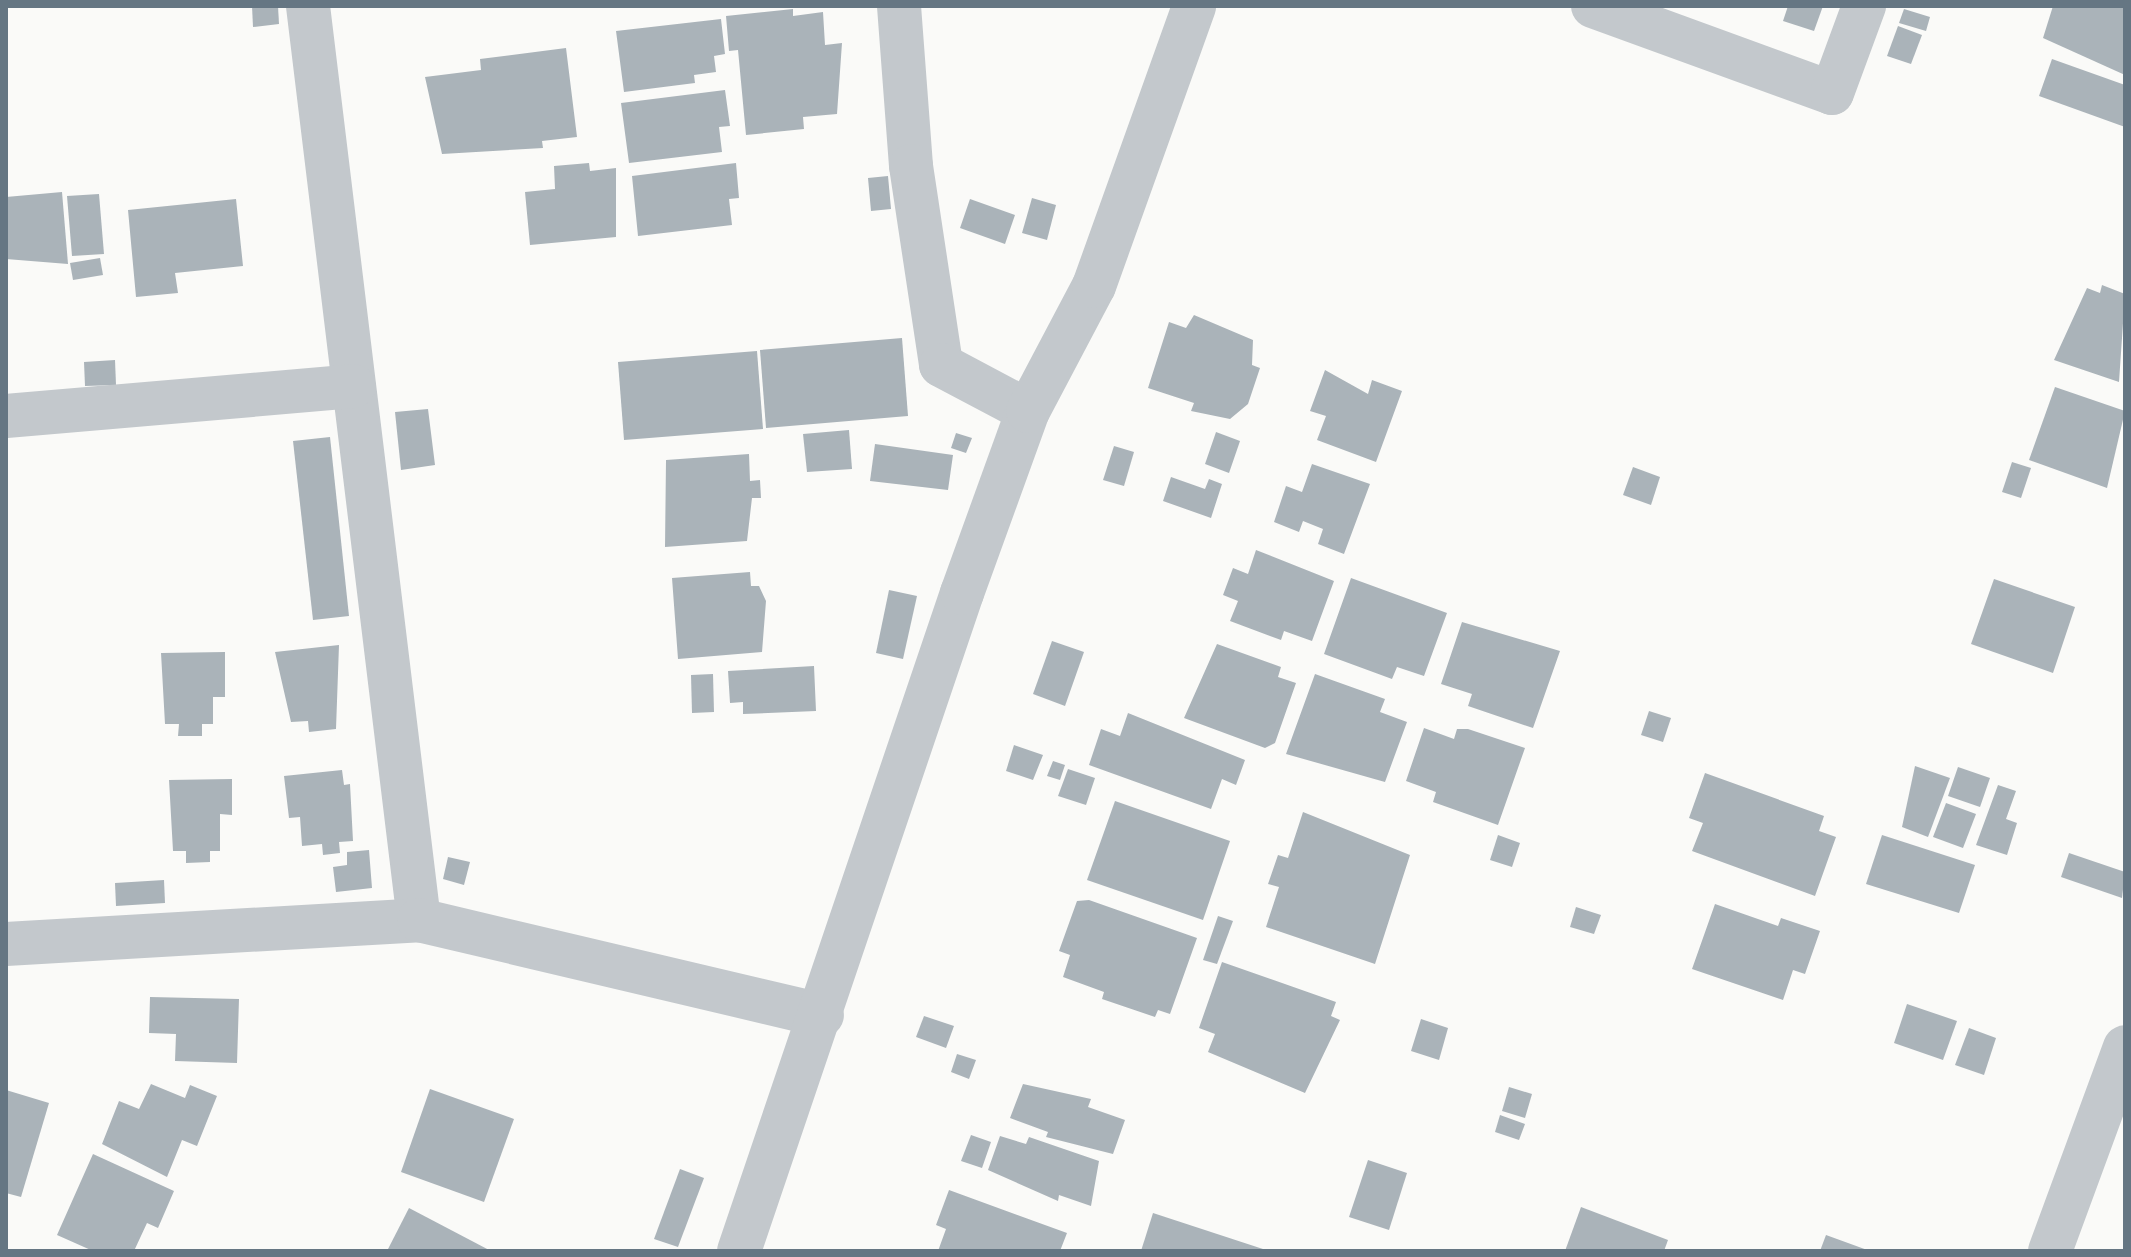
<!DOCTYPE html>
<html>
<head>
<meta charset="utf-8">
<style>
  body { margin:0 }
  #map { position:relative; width:2131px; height:1257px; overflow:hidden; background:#fafaf8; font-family:"Sofia Sans Condensed",sans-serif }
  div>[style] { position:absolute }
  .building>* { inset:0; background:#aab3b9 }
  .minor>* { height:44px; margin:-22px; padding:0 22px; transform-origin:22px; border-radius:22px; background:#c3c8cc }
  span { translate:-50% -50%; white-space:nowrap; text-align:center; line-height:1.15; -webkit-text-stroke:8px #fff; paint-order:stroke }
  .frame { position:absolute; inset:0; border:8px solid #657683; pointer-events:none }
</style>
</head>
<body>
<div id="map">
  <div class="building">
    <i style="clip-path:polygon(252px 6px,278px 6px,279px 24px,253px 27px)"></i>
    <i style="clip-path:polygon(1788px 6px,1823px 6px,1814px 31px,1783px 21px)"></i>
    <i style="clip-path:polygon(2053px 6px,2125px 6px,2125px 75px,2043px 38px)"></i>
    <i style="clip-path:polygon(793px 9px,793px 16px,823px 12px,825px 45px,842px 43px,837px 114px,803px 117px,804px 129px,746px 135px,738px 50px,729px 51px,726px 16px)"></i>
    <i style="clip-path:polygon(1904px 9px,1930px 17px,1926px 31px,1899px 23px)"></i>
    <i style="clip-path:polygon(721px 19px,725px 54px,714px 56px,716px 72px,694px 75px,695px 83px,624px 92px,616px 31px)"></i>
    <i style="clip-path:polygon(1898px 26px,1922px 35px,1911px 64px,1887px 56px)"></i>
    <i style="clip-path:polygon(566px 48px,577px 137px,542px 141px,543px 148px,442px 154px,425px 77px,481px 70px,480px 59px)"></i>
    <i style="clip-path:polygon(2052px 59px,2125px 85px,2125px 127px,2039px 96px)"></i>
    <i style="clip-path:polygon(725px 90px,730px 126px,719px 127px,722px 152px,629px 163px,621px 103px)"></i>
    <i style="clip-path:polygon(589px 163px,590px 171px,616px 168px,616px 237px,530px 245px,525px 192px,555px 189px,554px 166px)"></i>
    <i style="clip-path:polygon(736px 163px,739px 198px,729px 199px,732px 225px,638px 236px,632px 176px)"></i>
    <i style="clip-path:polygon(888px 176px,891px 209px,871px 211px,868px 178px)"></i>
    <i style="clip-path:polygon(62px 192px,68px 264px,6px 259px,6px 197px)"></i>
    <i style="clip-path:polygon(99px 194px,104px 254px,72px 256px,67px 196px)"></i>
    <i style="clip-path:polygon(1032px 198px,1056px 205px,1047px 240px,1022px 233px)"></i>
    <i style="clip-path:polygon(236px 199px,243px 266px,175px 273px,178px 293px,136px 297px,128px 210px)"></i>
    <i style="clip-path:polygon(970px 199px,1015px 215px,1005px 244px,960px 228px)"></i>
    <i style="clip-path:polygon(100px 258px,103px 275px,73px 280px,70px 263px)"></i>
    <i style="clip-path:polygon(2102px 285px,2125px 294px,2119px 382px,2054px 360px,2087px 288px,2100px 293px)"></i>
    <i style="clip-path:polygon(1194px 315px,1253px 340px,1252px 365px,1260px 368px,1248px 404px,1230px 419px,1191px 411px,1194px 403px,1148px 388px,1169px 322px,1186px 328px)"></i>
    <i style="clip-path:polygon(902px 338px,908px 416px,766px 428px,760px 350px)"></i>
    <i style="clip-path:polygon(757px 351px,763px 429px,624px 440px,618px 362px)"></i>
    <i style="clip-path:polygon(115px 360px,116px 385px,85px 386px,84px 362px)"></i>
    <i style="clip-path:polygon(1325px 370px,1368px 394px,1372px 380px,1402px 391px,1376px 462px,1317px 440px,1326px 416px,1310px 411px)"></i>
    <i style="clip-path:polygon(2055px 387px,2125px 411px,2107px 488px,2029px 460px)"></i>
    <i style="clip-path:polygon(428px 409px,435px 465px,401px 470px,395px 412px)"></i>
    <i style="clip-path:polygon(849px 430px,852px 469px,807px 472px,803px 434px)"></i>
    <i style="clip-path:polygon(1216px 432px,1240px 441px,1229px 473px,1205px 464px)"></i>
    <i style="clip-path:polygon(956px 433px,972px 438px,966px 453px,951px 448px)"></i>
    <i style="clip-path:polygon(330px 437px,349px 616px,313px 620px,293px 441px)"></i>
    <i style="clip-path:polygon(875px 444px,953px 455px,948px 490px,870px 481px)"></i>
    <i style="clip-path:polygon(1114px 446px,1134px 452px,1124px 486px,1103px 480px)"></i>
    <i style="clip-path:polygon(749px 454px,750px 481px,760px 480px,761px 498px,752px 498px,747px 541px,665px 547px,666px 460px)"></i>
    <i style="clip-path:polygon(2012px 462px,2031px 468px,2021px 498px,2002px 492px)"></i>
    <i style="clip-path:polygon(1312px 464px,1370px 484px,1344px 554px,1318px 544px,1323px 529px,1303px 521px,1299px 532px,1274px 522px,1286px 486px,1302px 492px)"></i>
    <i style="clip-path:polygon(1633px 467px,1660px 477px,1651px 505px,1623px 495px)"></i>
    <i style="clip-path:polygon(1171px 477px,1205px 489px,1209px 479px,1222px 484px,1211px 518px,1163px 501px)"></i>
    <i style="clip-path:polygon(1256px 550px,1334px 581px,1312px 641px,1284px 631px,1281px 640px,1230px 621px,1238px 601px,1223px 595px,1233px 568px,1248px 574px)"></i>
    <i style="clip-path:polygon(750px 572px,751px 586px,759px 586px,766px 601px,762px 652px,678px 659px,672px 578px)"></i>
    <i style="clip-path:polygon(1351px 578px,1447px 613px,1424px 676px,1397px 667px,1392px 679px,1324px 654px)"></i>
    <i style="clip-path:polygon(1994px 579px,2075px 607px,2053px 673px,1971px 644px)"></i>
    <i style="clip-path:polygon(889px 590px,917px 596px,903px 659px,876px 653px)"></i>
    <i style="clip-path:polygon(1462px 622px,1560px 651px,1533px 728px,1468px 706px,1472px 694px,1441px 684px)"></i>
    <i style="clip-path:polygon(1052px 641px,1084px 652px,1065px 706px,1033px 694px)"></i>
    <i style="clip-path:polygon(1217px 644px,1281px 667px,1278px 677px,1296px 683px,1275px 743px,1265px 748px,1184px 718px)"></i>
    <i style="clip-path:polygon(339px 645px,336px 729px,309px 732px,308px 721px,291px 722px,275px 652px)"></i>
    <i style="clip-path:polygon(225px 652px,225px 697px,213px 697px,213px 724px,202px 724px,202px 736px,178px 736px,179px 724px,165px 724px,161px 653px)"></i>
    <i style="clip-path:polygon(814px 666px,816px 711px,743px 714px,743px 702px,730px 703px,728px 671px)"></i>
    <i style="clip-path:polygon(713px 674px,714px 712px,692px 713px,691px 675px)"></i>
    <i style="clip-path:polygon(1315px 674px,1385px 699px,1380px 712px,1407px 722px,1385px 782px,1286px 754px)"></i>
    <i style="clip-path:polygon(1649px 711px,1671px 718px,1663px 742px,1641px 735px)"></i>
    <i style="clip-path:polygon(1128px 713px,1245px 760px,1236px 785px,1222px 779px,1211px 809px,1089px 765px,1101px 729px,1120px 736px)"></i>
    <i style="clip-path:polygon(1424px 728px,1454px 739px,1457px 729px,1468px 729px,1525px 748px,1498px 825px,1433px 802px,1436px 792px,1406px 781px)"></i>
    <i style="clip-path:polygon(1014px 745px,1043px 755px,1033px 780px,1006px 771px)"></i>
    <i style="clip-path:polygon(1053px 761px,1065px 765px,1060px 780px,1047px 776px)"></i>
    <i style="clip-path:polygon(1915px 766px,1950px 778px,1928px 837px,1902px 827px)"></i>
    <i style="clip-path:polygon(1958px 767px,1990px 778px,1980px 807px,1948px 796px)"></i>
    <i style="clip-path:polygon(1068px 769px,1095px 778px,1086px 805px,1058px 796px)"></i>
    <i style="clip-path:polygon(342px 770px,344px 785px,350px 784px,353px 841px,339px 842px,340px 853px,323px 855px,322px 844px,302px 846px,300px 817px,289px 818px,284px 776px)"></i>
    <i style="clip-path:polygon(1705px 773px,1824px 816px,1819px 831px,1836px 837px,1815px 896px,1692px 851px,1703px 823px,1689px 818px)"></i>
    <i style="clip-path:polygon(232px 779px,232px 815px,220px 814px,220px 851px,210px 851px,210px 862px,186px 863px,186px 851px,173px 851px,169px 780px)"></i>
    <i style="clip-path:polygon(1998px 785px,2016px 791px,2006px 819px,2017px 823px,2007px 855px,1976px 845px)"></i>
    <i style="clip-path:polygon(1115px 801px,1230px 841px,1203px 920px,1087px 880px)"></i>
    <i style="clip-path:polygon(1946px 803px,1976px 814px,1963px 848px,1933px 837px)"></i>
    <i style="clip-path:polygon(1303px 812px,1410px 855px,1375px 964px,1266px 927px,1279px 887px,1268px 884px,1278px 855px,1288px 858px)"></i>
    <i style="clip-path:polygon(1498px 835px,1520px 843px,1512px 867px,1490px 860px)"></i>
    <i style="clip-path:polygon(1882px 835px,1975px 865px,1959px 913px,1866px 884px)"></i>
    <i style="clip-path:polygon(369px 850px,372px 888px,336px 892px,333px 867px,347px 865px,347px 852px)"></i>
    <i style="clip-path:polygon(2069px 853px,2125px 872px,2122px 898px,2061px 877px)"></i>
    <i style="clip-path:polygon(448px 857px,470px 862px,464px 885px,443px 879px)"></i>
    <i style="clip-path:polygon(164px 880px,165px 903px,116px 906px,115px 883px)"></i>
    <i style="clip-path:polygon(1089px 900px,1197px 938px,1170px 1014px,1158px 1010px,1155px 1017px,1102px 999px,1104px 992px,1063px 977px,1070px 955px,1059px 951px,1077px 901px)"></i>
    <i style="clip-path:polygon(1715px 904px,1778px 926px,1781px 918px,1820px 931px,1805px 974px,1793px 970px,1783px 1000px,1692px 969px)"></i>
    <i style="clip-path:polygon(1576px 907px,1601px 915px,1594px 934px,1570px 927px)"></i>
    <i style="clip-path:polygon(1218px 916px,1233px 921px,1217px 964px,1203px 960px)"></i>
    <i style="clip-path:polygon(1222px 962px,1336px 1002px,1331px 1016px,1340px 1020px,1305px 1093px,1208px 1052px,1215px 1034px,1199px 1028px)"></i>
    <i style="clip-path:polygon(150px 997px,239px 999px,237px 1063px,175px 1061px,176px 1034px,149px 1033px)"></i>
    <i style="clip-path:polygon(1907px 1004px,1957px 1021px,1943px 1060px,1894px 1043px)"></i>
    <i style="clip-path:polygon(924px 1016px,954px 1026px,946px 1048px,916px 1037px)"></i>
    <i style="clip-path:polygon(1421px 1019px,1448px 1028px,1439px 1060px,1411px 1051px)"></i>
    <i style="clip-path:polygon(1969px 1028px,1996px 1038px,1984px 1075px,1955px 1065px)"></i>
    <i style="clip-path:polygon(957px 1054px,976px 1060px,969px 1079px,951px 1072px)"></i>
    <i style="clip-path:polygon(151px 1084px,185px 1098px,190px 1085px,217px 1096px,197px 1146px,182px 1140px,167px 1177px,102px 1144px,119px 1101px,139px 1109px)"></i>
    <i style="clip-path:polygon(1023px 1084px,1091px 1099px,1088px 1107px,1125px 1120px,1113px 1154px,1046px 1137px,1048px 1132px,1010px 1118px)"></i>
    <i style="clip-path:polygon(1509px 1087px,1532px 1094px,1525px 1118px,1502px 1111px)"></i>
    <i style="clip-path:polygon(430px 1089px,514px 1119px,484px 1202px,401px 1172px)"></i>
    <i style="clip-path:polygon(6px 1090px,49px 1103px,21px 1197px,6px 1193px)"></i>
    <i style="clip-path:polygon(1500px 1115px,1525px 1124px,1519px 1140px,1495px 1132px)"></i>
    <i style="clip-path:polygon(971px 1135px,991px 1142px,982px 1168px,961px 1161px)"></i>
    <i style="clip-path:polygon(1000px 1136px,1026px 1144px,1029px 1137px,1099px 1161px,1091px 1206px,1059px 1195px,1058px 1201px,988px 1170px)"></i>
    <i style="clip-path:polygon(93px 1154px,174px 1191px,158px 1228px,147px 1223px,134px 1251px,93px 1251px,57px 1235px)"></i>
    <i style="clip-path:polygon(1368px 1160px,1407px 1173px,1389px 1230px,1349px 1217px)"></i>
    <i style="clip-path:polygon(680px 1169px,704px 1178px,678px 1247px,654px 1239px)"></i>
    <i style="clip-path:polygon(949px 1190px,1067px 1233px,1060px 1251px,938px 1251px,946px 1229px,936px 1225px)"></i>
    <i style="clip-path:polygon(1581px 1207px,1668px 1240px,1664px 1251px,1565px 1251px)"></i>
    <i style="clip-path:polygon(409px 1208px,491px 1251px,387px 1251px)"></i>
    <i style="clip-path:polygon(1153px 1213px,1266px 1250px,1266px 1251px,1141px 1251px)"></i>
    <i style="clip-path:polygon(1826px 1235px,1870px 1251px,1820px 1251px)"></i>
  </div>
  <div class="minor">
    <i style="left:308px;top:6px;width:921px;rotate:83.08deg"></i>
    <i style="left:899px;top:6px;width:160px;rotate:85.7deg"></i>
    <i style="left:911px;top:166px;width:201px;rotate:81.4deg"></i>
    <i style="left:941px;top:365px;width:98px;rotate:27.9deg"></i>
    <i style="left:1593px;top:6px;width:254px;rotate:20deg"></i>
    <i style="left:1832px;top:93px;width:93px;rotate:-69.8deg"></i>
    <i style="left:6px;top:416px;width:349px;rotate:-4.9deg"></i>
    <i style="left:6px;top:944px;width:414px;rotate:-3.3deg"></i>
    <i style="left:419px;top:920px;width:414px;rotate:13.3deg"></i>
    <i style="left:739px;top:1251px;width:695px;rotate:-71.28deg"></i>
    <i style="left:962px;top:593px;width:194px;rotate:-70.1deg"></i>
    <i style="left:1028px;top:411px;width:141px;rotate:-62.2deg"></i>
    <i style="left:1094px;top:286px;width:297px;rotate:-70.3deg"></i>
    <i style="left:2050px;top:1251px;width:217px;rotate:-69.8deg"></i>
  </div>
  <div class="frame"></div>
</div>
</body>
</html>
